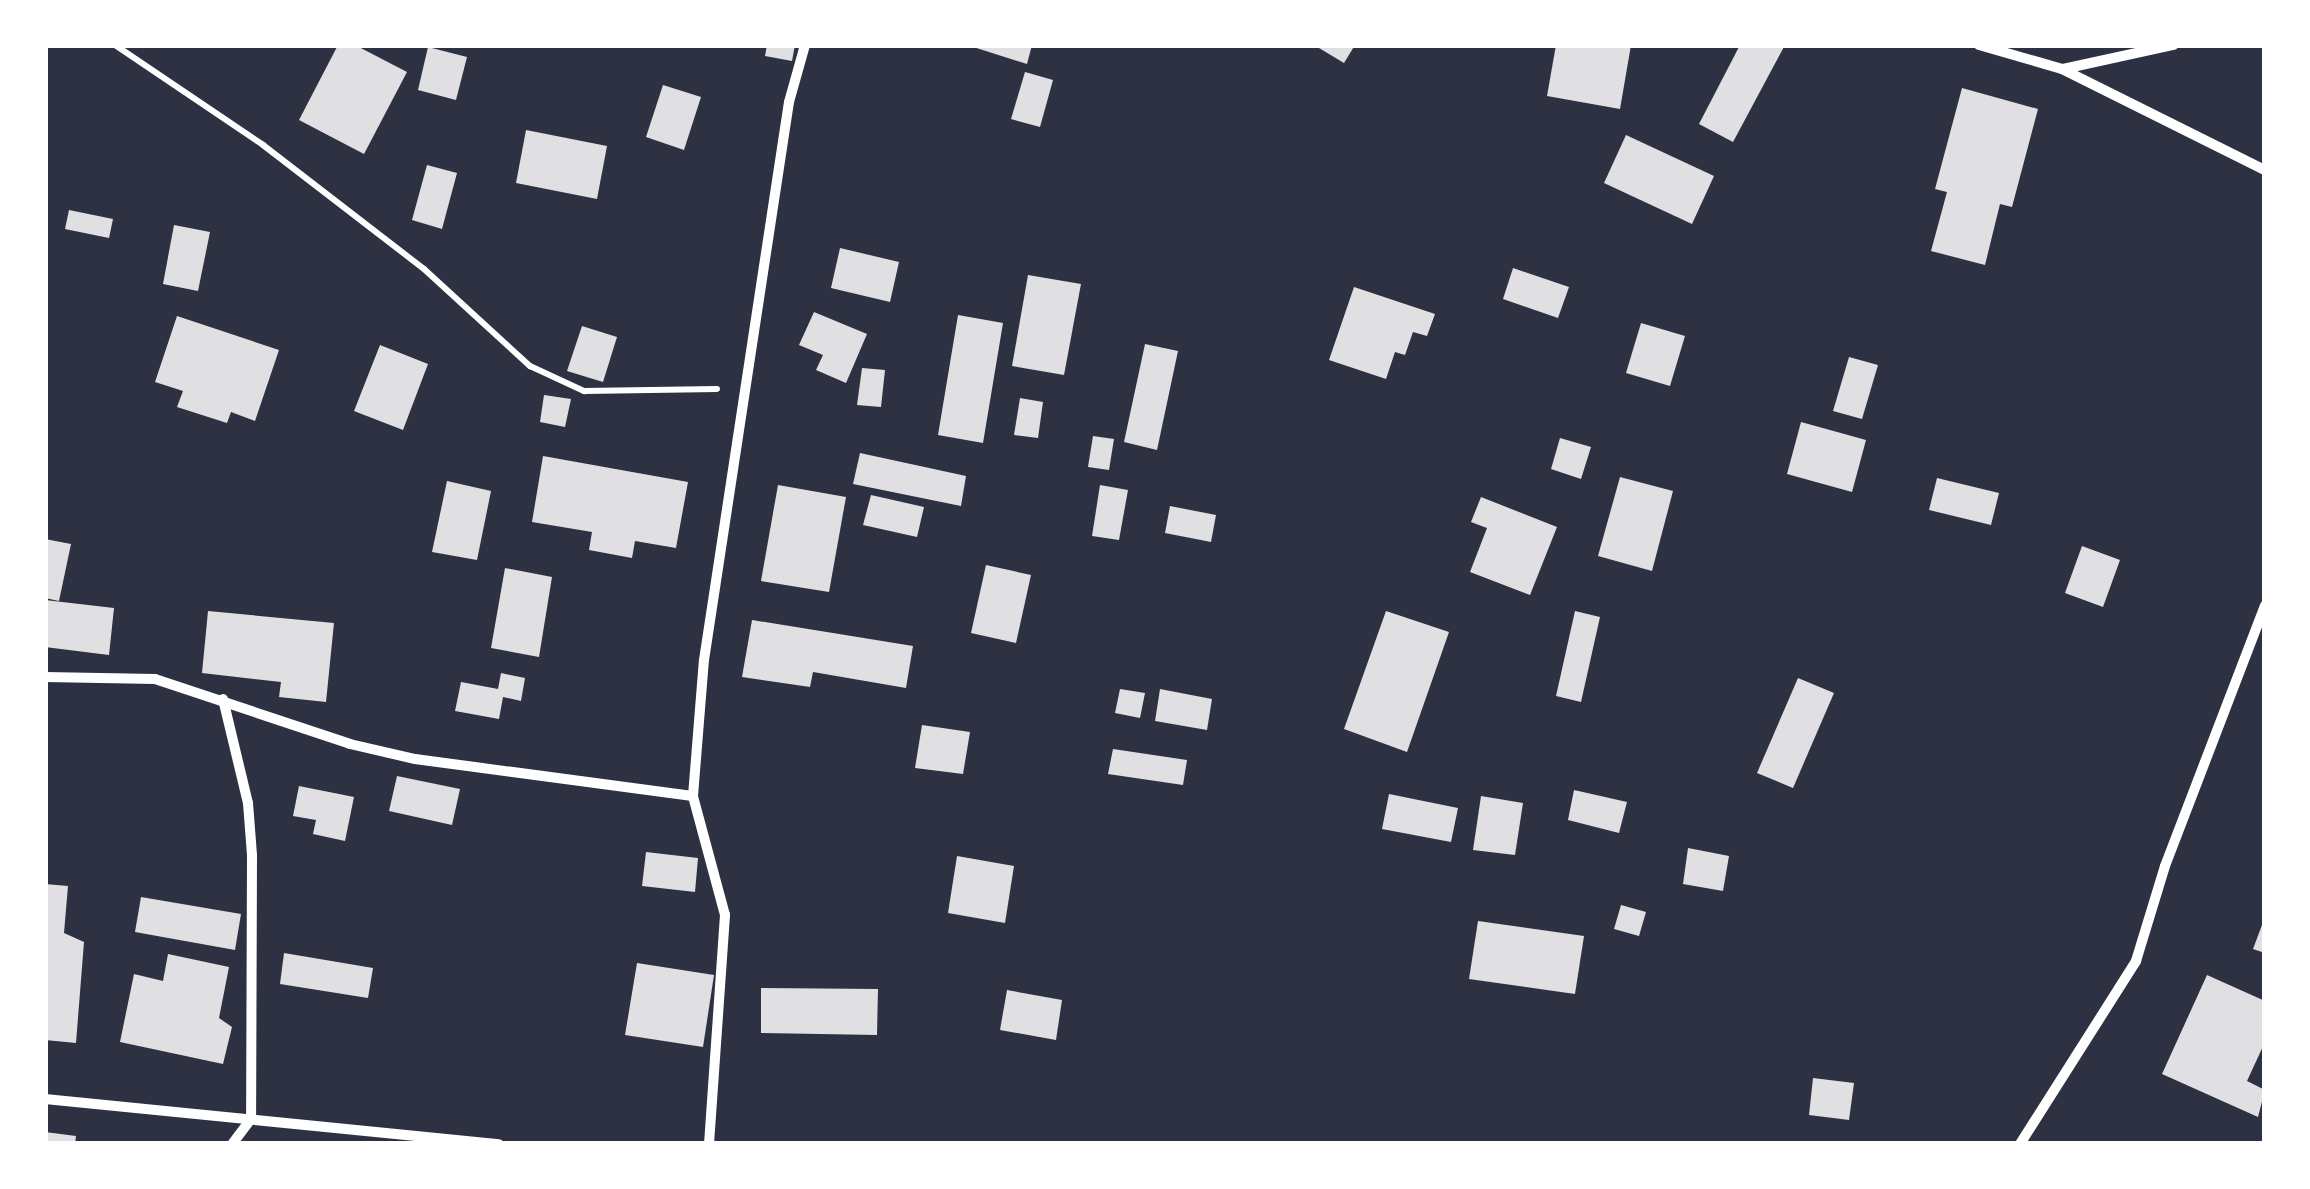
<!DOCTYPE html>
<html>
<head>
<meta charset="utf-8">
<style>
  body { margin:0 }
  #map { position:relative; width:2310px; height:1189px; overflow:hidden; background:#2d3142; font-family:Montserrat,sans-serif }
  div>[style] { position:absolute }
  .building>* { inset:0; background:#e0e0e3 }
  .path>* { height:6px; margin:-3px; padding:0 3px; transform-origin:3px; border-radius:3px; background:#fff }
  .minor>* { height:10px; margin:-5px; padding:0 5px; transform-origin:5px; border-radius:5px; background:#fff }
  span { translate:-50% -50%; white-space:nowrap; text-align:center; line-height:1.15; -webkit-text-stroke:8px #fff; paint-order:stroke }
  .frame { position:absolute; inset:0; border:48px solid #fff; pointer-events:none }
</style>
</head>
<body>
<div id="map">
  <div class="building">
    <i style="clip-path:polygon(338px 45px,355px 45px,407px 72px,364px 154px,299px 120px)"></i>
    <i style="clip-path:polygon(767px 45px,795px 45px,792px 61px,765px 56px)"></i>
    <i style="clip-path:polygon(967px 45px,1032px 45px,1027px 64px)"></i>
    <i style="clip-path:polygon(1314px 45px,1355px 45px,1344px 63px)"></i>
    <i style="clip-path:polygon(1556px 45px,1631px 45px,1620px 109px,1547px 96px)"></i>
    <i style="clip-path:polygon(1740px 45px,1785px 45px,1733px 142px,1699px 124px)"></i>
    <i style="clip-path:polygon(428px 47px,467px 57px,456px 100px,418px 90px)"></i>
    <i style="clip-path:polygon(1025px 72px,1053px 80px,1040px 127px,1011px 119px)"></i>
    <i style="clip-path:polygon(663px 85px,701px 97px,684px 150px,646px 137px)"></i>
    <i style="clip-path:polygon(1962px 88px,2038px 109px,2012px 207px,2000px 204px,1985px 265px,1931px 251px,1947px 192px,1935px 189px)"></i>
    <i style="clip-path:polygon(526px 130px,607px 146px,597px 199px,516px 183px)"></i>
    <i style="clip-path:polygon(1626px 135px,1714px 176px,1692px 224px,1604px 183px)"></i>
    <i style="clip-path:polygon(427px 165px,457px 173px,442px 229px,412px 220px)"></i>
    <i style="clip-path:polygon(69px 210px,113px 219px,109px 238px,65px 229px)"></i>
    <i style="clip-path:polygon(174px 225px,210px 232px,198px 291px,163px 284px)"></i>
    <i style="clip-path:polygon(840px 248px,899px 262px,890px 302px,831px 288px)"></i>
    <i style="clip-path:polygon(1513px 268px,1569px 287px,1558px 318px,1503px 299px)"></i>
    <i style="clip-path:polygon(1028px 275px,1081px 284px,1064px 375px,1012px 366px)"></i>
    <i style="clip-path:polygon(1354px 287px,1435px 314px,1427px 336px,1413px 332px,1405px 355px,1395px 352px,1386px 379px,1329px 360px)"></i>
    <i style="clip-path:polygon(814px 312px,867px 334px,846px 383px,816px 370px,823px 355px,799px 345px)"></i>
    <i style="clip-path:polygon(958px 315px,1003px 323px,983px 443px,938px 435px)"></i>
    <i style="clip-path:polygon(177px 316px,279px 350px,255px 421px,231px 412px,227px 423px,177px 407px,183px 391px,155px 382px)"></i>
    <i style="clip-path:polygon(1641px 323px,1685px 336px,1670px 386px,1626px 373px)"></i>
    <i style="clip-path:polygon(582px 326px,617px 337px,603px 382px,567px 371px)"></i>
    <i style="clip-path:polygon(1145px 344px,1178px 351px,1157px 450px,1124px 442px)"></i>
    <i style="clip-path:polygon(380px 345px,428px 364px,403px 430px,354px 411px)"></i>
    <i style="clip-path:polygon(1849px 357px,1878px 365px,1862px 419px,1833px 411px)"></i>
    <i style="clip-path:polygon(862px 368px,885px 370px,881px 407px,857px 405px)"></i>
    <i style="clip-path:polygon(544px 395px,571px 399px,565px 427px,540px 422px)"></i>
    <i style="clip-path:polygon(1020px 398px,1043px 402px,1038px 438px,1014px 435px)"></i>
    <i style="clip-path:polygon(1801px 422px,1866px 440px,1852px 492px,1787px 474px)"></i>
    <i style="clip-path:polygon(1093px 436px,1114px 439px,1109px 470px,1088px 467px)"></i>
    <i style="clip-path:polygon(1560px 438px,1591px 447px,1581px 479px,1551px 469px)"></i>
    <i style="clip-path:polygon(860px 453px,966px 476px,961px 506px,853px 484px)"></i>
    <i style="clip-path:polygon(543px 456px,688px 482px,676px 548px,635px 541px,632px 558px,589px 550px,592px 532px,532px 522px)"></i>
    <i style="clip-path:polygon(1620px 477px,1673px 491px,1652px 571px,1598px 556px)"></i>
    <i style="clip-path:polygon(1937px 478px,1999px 493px,1991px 525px,1929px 510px)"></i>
    <i style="clip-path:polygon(447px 481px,491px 491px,477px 560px,432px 552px)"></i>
    <i style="clip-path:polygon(778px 485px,846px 497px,829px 592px,761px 581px)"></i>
    <i style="clip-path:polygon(1100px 485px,1128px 490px,1119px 540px,1092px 536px)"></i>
    <i style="clip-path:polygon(871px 495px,924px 507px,917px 537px,863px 525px)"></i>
    <i style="clip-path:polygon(1481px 497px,1557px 527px,1530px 595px,1470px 572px,1487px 528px,1471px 522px)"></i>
    <i style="clip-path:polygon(1170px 506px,1216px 515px,1211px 542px,1165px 533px)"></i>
    <i style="clip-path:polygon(45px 539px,71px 544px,59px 601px,45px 598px)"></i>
    <i style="clip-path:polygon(2082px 546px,2120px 560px,2103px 607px,2065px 593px)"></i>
    <i style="clip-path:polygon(986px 565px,1031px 575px,1016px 643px,971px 633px)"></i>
    <i style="clip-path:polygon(505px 568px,552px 577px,539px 657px,491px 648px)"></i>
    <i style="clip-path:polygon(45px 600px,114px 608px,109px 655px,45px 647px)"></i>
    <i style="clip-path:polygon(208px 611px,334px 623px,326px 702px,279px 697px,281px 682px,202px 673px)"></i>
    <i style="clip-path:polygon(1386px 611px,1449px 632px,1407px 752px,1344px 729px)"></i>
    <i style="clip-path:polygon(1575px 611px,1600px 617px,1581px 702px,1556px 696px)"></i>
    <i style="clip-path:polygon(752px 620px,913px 646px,906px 688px,813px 672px,810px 687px,742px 677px)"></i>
    <i style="clip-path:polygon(501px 673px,525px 678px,521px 701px,503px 697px,499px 719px,455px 711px,461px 682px,498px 689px)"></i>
    <i style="clip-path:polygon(1798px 678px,1834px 693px,1793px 788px,1757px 773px)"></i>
    <i style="clip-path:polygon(1120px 689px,1145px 693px,1140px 718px,1115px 713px)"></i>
    <i style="clip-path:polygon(1160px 689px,1212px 699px,1207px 730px,1155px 721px)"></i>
    <i style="clip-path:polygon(922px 725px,970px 732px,963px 774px,915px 768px)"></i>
    <i style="clip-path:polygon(1113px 749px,1187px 760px,1183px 785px,1108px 774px)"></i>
    <i style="clip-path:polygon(397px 776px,460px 789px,452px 825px,389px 811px)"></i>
    <i style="clip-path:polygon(299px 786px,354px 797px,345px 841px,313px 834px,316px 820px,293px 816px)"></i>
    <i style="clip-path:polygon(1574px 790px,1627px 802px,1619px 833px,1568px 820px)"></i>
    <i style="clip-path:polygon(1389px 794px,1458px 808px,1451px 842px,1382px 829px)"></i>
    <i style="clip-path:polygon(1481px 796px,1523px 803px,1515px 855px,1473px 850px)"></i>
    <i style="clip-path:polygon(1688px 848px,1729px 856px,1723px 891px,1683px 884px)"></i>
    <i style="clip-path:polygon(646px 852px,698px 858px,695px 892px,642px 886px)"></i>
    <i style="clip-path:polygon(957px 856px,1014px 866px,1005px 923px,948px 913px)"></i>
    <i style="clip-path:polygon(45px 884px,68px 886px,64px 933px,84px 942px,76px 1043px,45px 1040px)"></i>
    <i style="clip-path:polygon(141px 897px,241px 914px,235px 950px,135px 932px)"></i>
    <i style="clip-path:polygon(1621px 905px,1646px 912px,1639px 936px,1614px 929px)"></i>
    <i style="clip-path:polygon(2265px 917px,2265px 953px,2253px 949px)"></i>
    <i style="clip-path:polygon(1478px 921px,1584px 936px,1575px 994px,1469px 979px)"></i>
    <i style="clip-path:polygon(284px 953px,373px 968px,368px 998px,280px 984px)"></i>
    <i style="clip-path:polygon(168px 954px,229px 967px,219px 1018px,232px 1027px,223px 1064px,120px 1042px,134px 974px,163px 981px)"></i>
    <i style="clip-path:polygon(637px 963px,714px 975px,703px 1047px,625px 1035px)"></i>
    <i style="clip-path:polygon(2207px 975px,2265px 1001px,2265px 1042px,2247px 1081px,2265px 1090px,2258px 1117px,2162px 1074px)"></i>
    <i style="clip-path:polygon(761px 988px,878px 989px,877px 1035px,761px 1033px)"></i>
    <i style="clip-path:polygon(1007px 990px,1062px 1000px,1056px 1040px,1000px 1030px)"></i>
    <i style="clip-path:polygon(1813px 1078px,1854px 1083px,1849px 1120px,1809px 1115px)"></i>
    <i style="clip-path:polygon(45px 1132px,76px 1136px,75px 1144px,45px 1144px)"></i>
  </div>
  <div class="path">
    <i style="left:115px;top:45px;width:179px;rotate:34deg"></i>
    <i style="left:263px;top:145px;width:203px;rotate:37.6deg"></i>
    <i style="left:424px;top:269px;width:144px;rotate:42.5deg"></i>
    <i style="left:530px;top:366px;width:60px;rotate:24.8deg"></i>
    <i style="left:584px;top:391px;width:133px;rotate:-0.9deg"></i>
  </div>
  <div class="minor">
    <i style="left:1979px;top:45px;width:86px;rotate:16.1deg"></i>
    <i style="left:2062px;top:69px;width:227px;rotate:26.5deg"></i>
    <i style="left:2063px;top:69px;width:113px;rotate:-12.3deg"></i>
    <i style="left:45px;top:677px;width:110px;rotate:1deg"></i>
    <i style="left:155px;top:679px;width:206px;rotate:18.4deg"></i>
    <i style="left:350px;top:744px;width:67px;rotate:13deg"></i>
    <i style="left:415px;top:759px;width:280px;rotate:7.6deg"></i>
    <i style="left:223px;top:699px;width:107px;rotate:76.5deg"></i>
    <i style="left:248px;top:803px;width:52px;rotate:85.6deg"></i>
    <i style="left:252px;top:855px;width:264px;rotate:90.2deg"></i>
    <i style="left:251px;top:1119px;width:31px;rotate:127deg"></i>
    <i style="left:45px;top:1099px;width:456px;rotate:5.7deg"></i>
    <i style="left:709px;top:1144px;width:230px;rotate:-86deg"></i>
    <i style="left:725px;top:915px;width:123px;rotate:-105.1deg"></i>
    <i style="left:693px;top:796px;width:136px;rotate:-85.4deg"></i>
    <i style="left:704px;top:660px;width:564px;rotate:-81.34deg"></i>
    <i style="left:789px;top:102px;width:59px;rotate:-74.3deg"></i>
    <i style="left:2020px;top:1144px;width:217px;rotate:-57.6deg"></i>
    <i style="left:2136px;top:961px;width:99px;rotate:-73deg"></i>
    <i style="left:2165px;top:866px;width:279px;rotate:-69deg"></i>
  </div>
  <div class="frame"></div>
</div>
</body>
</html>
